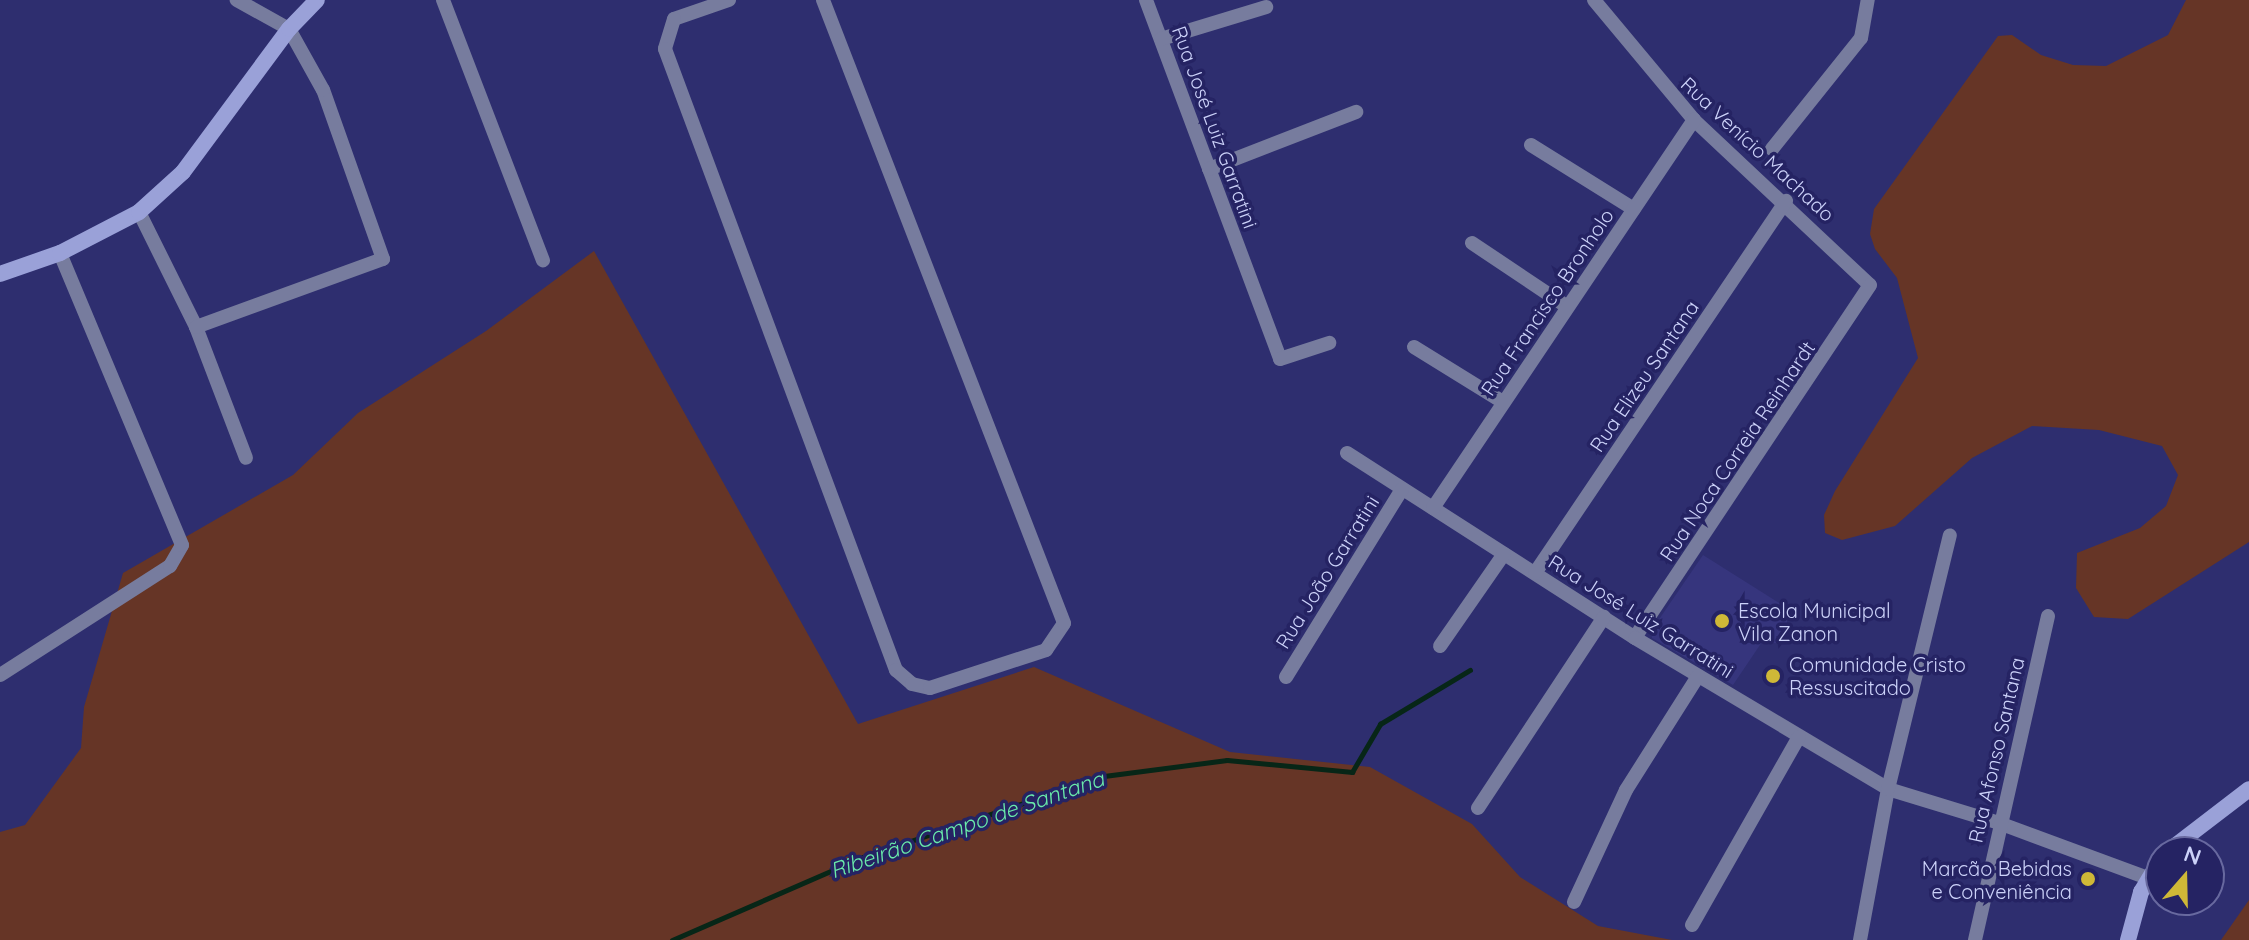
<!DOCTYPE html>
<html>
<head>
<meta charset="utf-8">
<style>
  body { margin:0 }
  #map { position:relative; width:2249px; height:940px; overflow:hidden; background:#2e2e6f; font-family:Quicksand,sans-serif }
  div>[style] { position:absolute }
  .built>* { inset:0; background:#36357d }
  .green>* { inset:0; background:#663526 }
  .stream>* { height:5px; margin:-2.5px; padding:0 2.5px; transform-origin:2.5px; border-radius:2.5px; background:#072617 }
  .street>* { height:14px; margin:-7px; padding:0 7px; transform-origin:7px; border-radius:7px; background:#777c9e }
  .secondary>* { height:16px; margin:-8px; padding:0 8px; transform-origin:8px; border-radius:8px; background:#9aa1d8 }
  .dots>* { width:22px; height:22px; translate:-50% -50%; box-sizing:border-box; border:4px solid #252363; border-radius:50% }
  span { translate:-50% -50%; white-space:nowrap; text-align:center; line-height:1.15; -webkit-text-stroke:7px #252363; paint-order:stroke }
  .street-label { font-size:20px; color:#ccd2f9 }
  .poi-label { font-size:20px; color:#ccd2f9 }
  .left { translate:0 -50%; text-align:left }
  .right { translate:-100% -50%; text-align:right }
  .water-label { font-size:22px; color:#6aebaa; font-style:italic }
  .north { position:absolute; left:2145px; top:836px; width:80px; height:80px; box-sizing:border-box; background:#252363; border:2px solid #68699f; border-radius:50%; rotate:20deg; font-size:22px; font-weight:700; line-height:32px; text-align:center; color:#ccd2f9 }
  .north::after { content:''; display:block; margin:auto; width:28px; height:36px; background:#cfb837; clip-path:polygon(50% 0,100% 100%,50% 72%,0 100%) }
</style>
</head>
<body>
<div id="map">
  <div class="built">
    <i style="clip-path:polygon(1703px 555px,1787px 608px,1787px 644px,1762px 642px,1733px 685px,1652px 638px,1651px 631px)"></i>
  </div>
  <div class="green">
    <i style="clip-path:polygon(2186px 0,2249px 0,2249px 542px,2128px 619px,2094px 617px,2076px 588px,2077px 553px,2140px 528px,2166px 506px,2178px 475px,2162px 446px,2099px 430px,2032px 426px,1972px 458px,1895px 526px,1842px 540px,1825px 533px,1824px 515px,1835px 491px,1918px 358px,1897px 278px,1875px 249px,1870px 234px,1874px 209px,1998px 36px,2012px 35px,2041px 55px,2073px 65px,2106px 66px,2168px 35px)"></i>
    <i style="clip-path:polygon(594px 251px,858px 724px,1034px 667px,1230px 752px,1370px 767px,1472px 824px,1520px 877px,1598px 926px,1672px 940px,0 940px,0 832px,25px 825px,81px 748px,84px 707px,123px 573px,293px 475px,358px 413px,486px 331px)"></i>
    <i style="clip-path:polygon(2249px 900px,2249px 940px,2221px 940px)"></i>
  </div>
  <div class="stream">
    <i style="left:672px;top:940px;width:208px;rotate:-23.5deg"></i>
    <i style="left:863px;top:857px;width:254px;rotate:-18.6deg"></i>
    <i style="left:1104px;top:776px;width:124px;rotate:-7.4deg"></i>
    <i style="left:1227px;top:760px;width:126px;rotate:5.5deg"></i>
    <i style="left:1352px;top:772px;width:56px;rotate:-59.7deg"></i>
    <i style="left:1380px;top:724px;width:105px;rotate:-31deg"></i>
  </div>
  <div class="street">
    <i style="left:443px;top:0;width:279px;rotate:69deg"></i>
    <i style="left:729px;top:0;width:58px;rotate:160.9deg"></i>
    <i style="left:674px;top:19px;width:31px;rotate:107deg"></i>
    <i style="left:665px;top:49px;width:663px;rotate:69.6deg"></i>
    <i style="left:896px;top:670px;width:21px;rotate:41deg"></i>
    <i style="left:912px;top:684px;width:18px;rotate:13deg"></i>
    <i style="left:930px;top:688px;width:122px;rotate:-18.1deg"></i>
    <i style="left:1046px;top:650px;width:32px;rotate:-56deg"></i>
    <i style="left:1064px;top:623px;width:668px;rotate:-111.15deg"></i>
    <i style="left:1146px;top:0;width:383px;rotate:69.5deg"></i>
    <i style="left:1280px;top:359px;width:52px;rotate:-18.1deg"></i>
    <i style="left:1594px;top:0;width:156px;rotate:50.2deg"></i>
    <i style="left:1694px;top:120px;width:241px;rotate:43.2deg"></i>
    <i style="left:1870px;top:285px;width:424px;rotate:123.7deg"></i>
    <i style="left:1161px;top:39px;width:110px;rotate:-16.9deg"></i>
    <i style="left:1531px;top:145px;width:121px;rotate:31.9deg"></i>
    <i style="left:1772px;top:149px;width:142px;rotate:-51.3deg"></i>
    <i style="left:1861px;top:38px;width:39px;rotate:-80deg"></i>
    <i style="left:1209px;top:169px;width:158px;rotate:-21.2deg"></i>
    <i style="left:139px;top:212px;width:128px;rotate:63.6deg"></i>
    <i style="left:196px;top:327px;width:140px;rotate:69.1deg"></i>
    <i style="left:1472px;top:243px;width:113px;rotate:33.8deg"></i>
    <i style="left:196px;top:327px;width:199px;rotate:-20deg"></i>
    <i style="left:383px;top:259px;width:179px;rotate:-109.5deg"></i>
    <i style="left:323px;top:90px;width:70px;rotate:-119.1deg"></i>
    <i style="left:289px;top:29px;width:60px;rotate:-150.9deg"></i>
    <i style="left:1414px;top:347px;width:105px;rotate:31.7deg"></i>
    <i style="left:1347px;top:453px;width:342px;rotate:32.7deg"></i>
    <i style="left:1635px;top:638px;width:295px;rotate:30.8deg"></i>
    <i style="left:1888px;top:789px;width:116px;rotate:17deg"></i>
    <i style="left:1999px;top:823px;width:159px;rotate:20.3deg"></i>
    <i style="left:1433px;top:508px;width:468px;rotate:-56.1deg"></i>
    <i style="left:1535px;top:573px;width:449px;rotate:-56deg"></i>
    <i style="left:1440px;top:646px;width:112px;rotate:-55.2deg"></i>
    <i style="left:0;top:675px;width:202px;rotate:-32.7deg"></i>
    <i style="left:170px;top:566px;width:24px;rotate:-60deg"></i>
    <i style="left:182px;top:545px;width:316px;rotate:-112.7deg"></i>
    <i style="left:1286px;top:677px;width:221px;rotate:-58.3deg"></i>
    <i style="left:1478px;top:808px;width:229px;rotate:-56.6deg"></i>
    <i style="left:1574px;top:902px;width:123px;rotate:-65.1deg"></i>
    <i style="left:1626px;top:790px;width:135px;rotate:-57.7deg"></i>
    <i style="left:1692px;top:925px;width:216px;rotate:-60.4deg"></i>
    <i style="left:1860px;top:940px;width:154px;rotate:-79.5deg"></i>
    <i style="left:1888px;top:789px;width:261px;rotate:-76.3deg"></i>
    <i style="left:1975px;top:940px;width:332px;rotate:-77.3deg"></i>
  </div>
  <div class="secondary">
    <i style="left:0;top:274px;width:64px;rotate:-19.3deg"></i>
    <i style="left:60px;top:253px;width:89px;rotate:-27.4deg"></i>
    <i style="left:139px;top:212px;width:59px;rotate:-42.3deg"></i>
    <i style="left:183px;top:172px;width:178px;rotate:-53.5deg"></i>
    <i style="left:289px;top:29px;width:40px;rotate:-46deg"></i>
    <i style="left:2167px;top:852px;width:103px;rotate:-37.5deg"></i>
    <i style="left:2128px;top:940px;width:50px;rotate:-74.8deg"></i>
    <i style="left:2141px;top:892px;width:39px;rotate:-59deg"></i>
  </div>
  <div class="dots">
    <i style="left:1722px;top:621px;background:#cfb837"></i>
    <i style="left:1773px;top:676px;background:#cfb837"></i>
    <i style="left:2088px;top:879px;background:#cfb837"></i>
  </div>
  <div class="street-label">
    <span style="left:1215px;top:127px;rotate:70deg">Rua José Luiz Garratini</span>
    <span style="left:1758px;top:149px;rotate:43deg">Rua Venício Machado</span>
    <span style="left:1547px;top:302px;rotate:-56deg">Rua Francisco Bronholo</span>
    <span style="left:1644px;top:376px;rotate:-56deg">Rua Elizeu Santana</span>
    <span style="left:1737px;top:451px;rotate:-56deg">Rua Noca Correia Reinhardt</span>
    <span style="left:1327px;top:572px;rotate:-58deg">Rua João Garratini</span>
    <span style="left:1641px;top:616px;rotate:32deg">Rua José Luiz Garratini</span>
    <span style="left:1996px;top:750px;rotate:-77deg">Rua Afonso Santana</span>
  </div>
  <div class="poi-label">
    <span class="left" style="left:1738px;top:622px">Escola Municipal<br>Vila Zanon</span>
    <span class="left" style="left:1789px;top:676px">Comunidade Cristo<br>Ressuscitado</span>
    <span class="right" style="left:2072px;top:880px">Marcão Bebidas<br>e Conveniência</span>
  </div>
  <div class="water-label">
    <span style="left:967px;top:825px;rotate:-19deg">Ribeirão Campo de Santana</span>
  </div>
  <div class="north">N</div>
</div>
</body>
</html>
